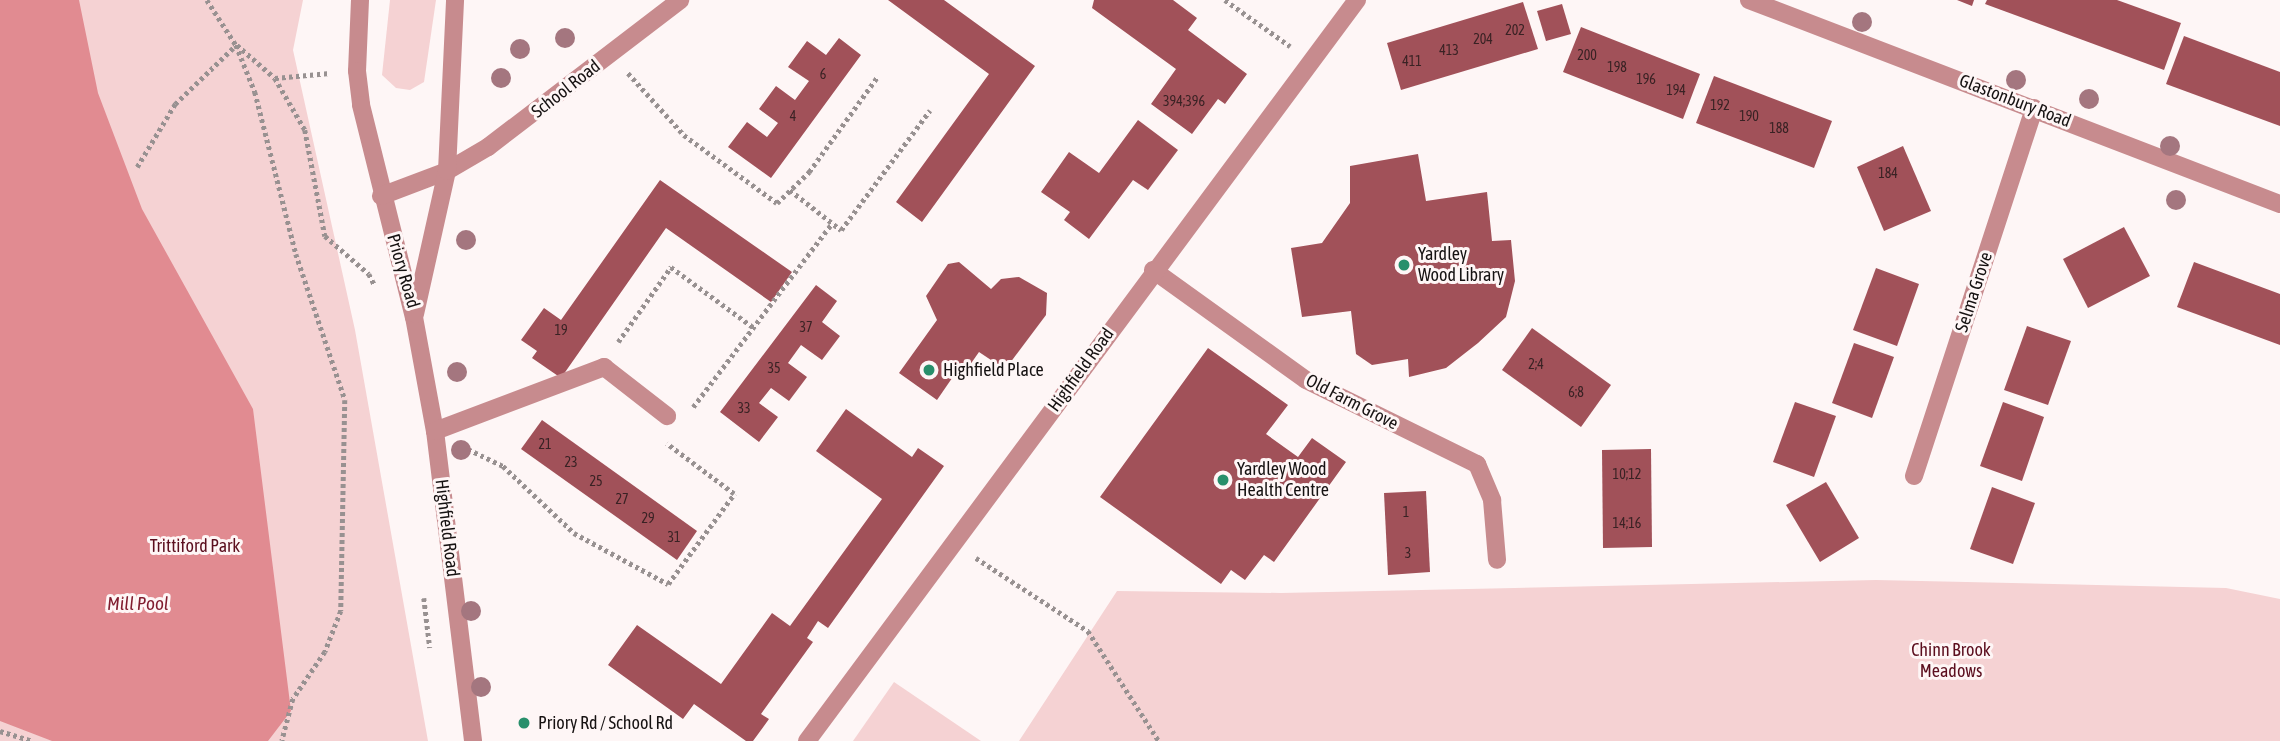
<!DOCTYPE html>
<html>
<head>
<meta charset="utf-8">
<style>
  body { margin:0 }
  #map { position:relative; width:2280px; height:741px; overflow:hidden; background:#fef6f6; font-family:"Asap Condensed",sans-serif }
  div>[style] { position:absolute }
  .green>* { inset:0; background:#f5d2d3 }
  .water>* { inset:0; background:#e18b91 }
  .building>* { inset:0; background:#a15159 }
  .path>* { height:4.5px; margin-top:-2.25px; transform-origin:0; background:repeating-linear-gradient(90deg,#989191 0 3.5px,transparent 0 7px) }
  .minor>* { height:18px; margin:-9px; padding:0 9px; transform-origin:9px; border-radius:9px; background:#c78b8e }
  .trees>* { width:20px; height:20px; margin:-10px; border-radius:50%; background:#a4767f }
  .dots>* { width:19px; height:19px; translate:-50% -50%; box-sizing:border-box; border:4px solid #fef6f6; border-radius:50% }
  span { translate:-50% -50%; white-space:nowrap; text-align:center; line-height:1.15; -webkit-text-stroke:6px #fef6f6; paint-order:stroke }
  .number-label { font-size:14px; color:#392224 }
  .number-label span { -webkit-text-stroke-width:0 }
  .street-label { font-size:18px; color:#161212 }
  .poi-label { font-size:18px; color:#161212 }
  .left { translate:0 -50%; text-align:left }
  .park-label { font-size:18px; color:#5b0e1e }
  .water-label { font-size:19px; color:#811c2f; font-style:italic }
</style>
</head>
<body>
<div id="map">
  <div class="green">
    <i style="clip-path:polygon(0 0,303px 0,293px 50px,355px 330px,428px 741px,0 741px)"></i>
    <i style="clip-path:polygon(390px 0,436px 0,424px 82px,410px 90px,396px 88px,382px 75px)"></i>
    <i style="clip-path:polygon(1876px 580px,2226px 588px,2280px 599px,2280px 741px,1019px 741px,1117px 591px,1281px 593px)"></i>
    <i style="clip-path:polygon(894px 682px,981px 741px,853px 741px)"></i>
  </div>
  <div class="water">
    <i style="clip-path:polygon(0 0,79px 0,98px 93px,142px 209px,253px 409px,291px 711px,268px 741px,52px 741px,0 721px)"></i>
  </div>
  <div class="building">
    <i style="clip-path:polygon(888px 0,944px 0,1035px 66px,922px 222px,896px 202px,989px 74px)"></i>
    <i style="clip-path:polygon(1094px 0,1173px 0,1197px 18px,1188px 30px,1247px 74px,1225px 104px,1218px 99px,1192px 134px,1151px 104px,1176px 69px,1092px 8px)"></i>
    <i style="clip-path:polygon(1957px 0,1974px 0,1972px 6px)"></i>
    <i style="clip-path:polygon(1987px 0,2117px 0,2181px 23px,2164px 70px,1985px 4px)"></i>
    <i style="clip-path:polygon(1523px 2px,1538px 49px,1401px 90px,1387px 43px)"></i>
    <i style="clip-path:polygon(1562px 4px,1571px 34px,1546px 41px,1537px 11px)"></i>
    <i style="clip-path:polygon(1581px 27px,1700px 74px,1683px 119px,1563px 72px)"></i>
    <i style="clip-path:polygon(2184px 36px,2280px 72px,2280px 126px,2166px 84px)"></i>
    <i style="clip-path:polygon(839px 38px,861px 55px,771px 178px,728px 147px,747px 122px,767px 137px,778px 123px,759px 109px,776px 86px,795px 100px,809px 81px,788px 67px,807px 41px,826px 55px)"></i>
    <i style="clip-path:polygon(1714px 76px,1832px 121px,1814px 168px,1696px 123px)"></i>
    <i style="clip-path:polygon(1138px 120px,1178px 150px,1148px 190px,1133px 180px,1089px 239px,1064px 220px,1070px 212px,1041px 192px,1069px 152px,1099px 173px)"></i>
    <i style="clip-path:polygon(1903px 146px,1931px 211px,1884px 231px,1857px 167px)"></i>
    <i style="clip-path:polygon(1418px 154px,1426px 201px,1487px 192px,1492px 241px,1511px 240px,1515px 281px,1506px 317px,1478px 343px,1446px 368px,1409px 377px,1408px 359px,1372px 365px,1356px 354px,1351px 311px,1302px 317px,1291px 248px,1322px 243px,1350px 203px,1350px 166px)"></i>
    <i style="clip-path:polygon(660px 180px,792px 272px,771px 302px,666px 228px,561px 378px,532px 358px,537px 351px,521px 340px,544px 308px,561px 320px)"></i>
    <i style="clip-path:polygon(2124px 227px,2150px 276px,2088px 308px,2063px 259px)"></i>
    <i style="clip-path:polygon(959px 262px,991px 289px,1001px 279px,1019px 277px,1047px 293px,1046px 315px,1010px 363px,997px 364px,979px 352px,965px 372px,959px 368px,937px 400px,899px 373px,937px 320px,926px 296px,948px 264px)"></i>
    <i style="clip-path:polygon(2194px 262px,2280px 294px,2280px 345px,2177px 307px)"></i>
    <i style="clip-path:polygon(1876px 268px,1919px 284px,1897px 346px,1853px 330px)"></i>
    <i style="clip-path:polygon(816px 285px,837px 301px,822px 322px,840px 336px,822px 360px,801px 345px,788px 363px,807px 377px,789px 401px,771px 388px,759px 403px,778px 417px,759px 442px,720px 412px)"></i>
    <i style="clip-path:polygon(2027px 326px,2071px 341px,2048px 405px,2004px 390px)"></i>
    <i style="clip-path:polygon(1532px 328px,1611px 385px,1581px 427px,1502px 370px)"></i>
    <i style="clip-path:polygon(1854px 343px,1894px 357px,1872px 418px,1832px 403px)"></i>
    <i style="clip-path:polygon(1208px 348px,1288px 405px,1266px 434px,1298px 457px,1312px 438px,1346px 462px,1274px 562px,1264px 555px,1245px 580px,1231px 570px,1221px 584px,1100px 497px)"></i>
    <i style="clip-path:polygon(1795px 402px,1836px 416px,1814px 477px,1773px 462px)"></i>
    <i style="clip-path:polygon(2003px 402px,2044px 417px,2022px 481px,1980px 466px)"></i>
    <i style="clip-path:polygon(846px 409px,912px 457px,918px 448px,944px 466px,828px 628px,818px 621px,807px 638px,813px 642px,761px 714px,769px 719px,753px 741px,746px 741px,694px 704px,683px 719px,608px 665px,637px 625px,721px 684px,772px 613px,790px 626px,882px 499px,816px 451px)"></i>
    <i style="clip-path:polygon(542px 420px,697px 531px,677px 560px,521px 449px)"></i>
    <i style="clip-path:polygon(1651px 449px,1652px 547px,1603px 548px,1602px 450px)"></i>
    <i style="clip-path:polygon(1826px 482px,1859px 538px,1820px 562px,1786px 505px)"></i>
    <i style="clip-path:polygon(1992px 487px,2035px 503px,2013px 564px,1970px 549px)"></i>
    <i style="clip-path:polygon(1426px 491px,1430px 572px,1388px 575px,1384px 493px)"></i>
  </div>
  <div class="path">
    <i style="left:207px;top:0;width:54px;rotate:57.2deg"></i>
    <i style="left:236px;top:45px;width:51px;rotate:68deg"></i>
    <i style="left:255px;top:92px;width:167px;rotate:75.8deg"></i>
    <i style="left:296px;top:254px;width:154px;rotate:71.4deg"></i>
    <i style="left:345px;top:400px;width:211px;rotate:91.1deg"></i>
    <i style="left:341px;top:611px;width:44px;rotate:111.3deg"></i>
    <i style="left:325px;top:652px;width:57px;rotate:124.2deg"></i>
    <i style="left:293px;top:699px;width:43px;rotate:104.7deg"></i>
    <i style="left:1225px;top:0;width:80px;rotate:35.3deg"></i>
    <i style="left:237px;top:45px;width:50px;rotate:41deg"></i>
    <i style="left:275px;top:78px;width:60px;rotate:60deg"></i>
    <i style="left:305px;top:130px;width:108px;rotate:79.3deg"></i>
    <i style="left:325px;top:236px;width:58px;rotate:40.8deg"></i>
    <i style="left:369px;top:274px;width:11px;rotate:63deg"></i>
    <i style="left:628px;top:73px;width:84px;rotate:47.9deg"></i>
    <i style="left:684px;top:135px;width:115px;rotate:36.2deg"></i>
    <i style="left:777px;top:203px;width:45px;rotate:-44.1deg"></i>
    <i style="left:809px;top:172px;width:118px;rotate:-54.3deg"></i>
    <i style="left:275px;top:78px;width:55px;rotate:-5.2deg"></i>
    <i style="left:137px;top:167px;width:74px;rotate:-58.9deg"></i>
    <i style="left:175px;top:104px;width:85px;rotate:-44deg"></i>
    <i style="left:790px;top:190px;width:65px;rotate:38.1deg"></i>
    <i style="left:841px;top:230px;width:149px;rotate:-53.4deg"></i>
    <i style="left:618px;top:342px;width:92px;rotate:-54.8deg"></i>
    <i style="left:671px;top:267px;width:102px;rotate:36.2deg"></i>
    <i style="left:693px;top:407px;width:231px;rotate:-52.9deg"></i>
    <i style="left:468px;top:449px;width:39px;rotate:26deg"></i>
    <i style="left:503px;top:466px;width:98px;rotate:43.3deg"></i>
    <i style="left:574px;top:533px;width:107px;rotate:28.5deg"></i>
    <i style="left:668px;top:584px;width:112px;rotate:-53.7deg"></i>
    <i style="left:734px;top:494px;width:84px;rotate:-143.3deg"></i>
    <i style="left:976px;top:558px;width:134px;rotate:33.1deg"></i>
    <i style="left:1088px;top:631px;width:131px;rotate:57.2deg"></i>
    <i style="left:424px;top:598px;width:50px;rotate:83.2deg"></i>
    <i style="left:0;top:731px;width:34px;rotate:17deg"></i>
  </div>
  <div class="minor">
    <i style="left:360px;top:0;width:71px;rotate:92.4deg"></i>
    <i style="left:357px;top:71px;width:34px;rotate:83deg"></i>
    <i style="left:361px;top:105px;width:219px;rotate:76deg"></i>
    <i style="left:414px;top:317px;width:116px;rotate:79.6deg"></i>
    <i style="left:435px;top:431px;width:312px;rotate:83deg"></i>
    <i style="left:1749px;top:0;width:569px;rotate:21.02deg"></i>
    <i style="left:381px;top:196px;width:71px;rotate:-20.7deg"></i>
    <i style="left:447px;top:171px;width:48px;rotate:-30.3deg"></i>
    <i style="left:488px;top:147px;width:242px;rotate:-37.4deg"></i>
    <i style="left:1153px;top:270px;width:188px;rotate:35.7deg"></i>
    <i style="left:1306px;top:380px;width:191px;rotate:26.2deg"></i>
    <i style="left:1477px;top:464px;width:39px;rotate:67deg"></i>
    <i style="left:1492px;top:500px;width:60px;rotate:85.2deg"></i>
    <i style="left:415px;top:314px;width:147px;rotate:-77.4deg"></i>
    <i style="left:447px;top:171px;width:171px;rotate:-87.3deg"></i>
    <i style="left:435px;top:431px;width:181px;rotate:-20.7deg"></i>
    <i style="left:604px;top:367px;width:80px;rotate:37.9deg"></i>
    <i style="left:1914px;top:476px;width:387px;rotate:-71.9deg"></i>
    <i style="left:807px;top:741px;width:923px;rotate:-53.42deg"></i>
  </div>
  <div class="trees">
    <i style="left:1862px;top:22px"></i>
    <i style="left:565px;top:38px"></i>
    <i style="left:520px;top:49px"></i>
    <i style="left:501px;top:78px"></i>
    <i style="left:2016px;top:80px"></i>
    <i style="left:2089px;top:99px"></i>
    <i style="left:2170px;top:146px"></i>
    <i style="left:2176px;top:200px"></i>
    <i style="left:466px;top:240px"></i>
    <i style="left:457px;top:372px"></i>
    <i style="left:461px;top:450px"></i>
    <i style="left:471px;top:611px"></i>
    <i style="left:481px;top:687px"></i>
  </div>
  <div class="dots">
    <i style="left:1404px;top:265px;background:#288f6b"></i>
    <i style="left:929px;top:370px;background:#288f6b"></i>
    <i style="left:1223px;top:480px;background:#288f6b"></i>
    <i style="left:524px;top:723px;background:#288f6b"></i>
  </div>
  <div class="number-label">
    <span style="left:1515px;top:30px">202</span>
    <span style="left:1483px;top:39px">204</span>
    <span style="left:1449px;top:50px">413</span>
    <span style="left:1587px;top:55px">200</span>
    <span style="left:1412px;top:61px">411</span>
    <span style="left:1617px;top:67px">198</span>
    <span style="left:823px;top:74px">6</span>
    <span style="left:1646px;top:79px">196</span>
    <span style="left:1676px;top:90px">194</span>
    <span style="left:1184px;top:101px">394;396</span>
    <span style="left:1720px;top:105px">192</span>
    <span style="left:793px;top:116px">4</span>
    <span style="left:1749px;top:116px">190</span>
    <span style="left:1779px;top:128px">188</span>
    <span style="left:1888px;top:173px">184</span>
    <span style="left:806px;top:327px">37</span>
    <span style="left:561px;top:330px">19</span>
    <span style="left:1536px;top:364px">2;4</span>
    <span style="left:774px;top:368px">35</span>
    <span style="left:1576px;top:392px">6;8</span>
    <span style="left:744px;top:408px">33</span>
    <span style="left:545px;top:444px">21</span>
    <span style="left:571px;top:462px">23</span>
    <span style="left:1627px;top:474px">10;12</span>
    <span style="left:596px;top:481px">25</span>
    <span style="left:622px;top:499px">27</span>
    <span style="left:1406px;top:512px">1</span>
    <span style="left:648px;top:518px">29</span>
    <span style="left:1627px;top:523px">14;16</span>
    <span style="left:674px;top:537px">31</span>
    <span style="left:1408px;top:553px">3</span>
  </div>
  <div class="street-label">
    <span style="left:566px;top:89px;rotate:-38deg">School Road</span>
    <span style="left:2015px;top:101px;rotate:21deg">Glastonbury Road</span>
    <span style="left:403px;top:271px;rotate:74deg">Priory Road</span>
    <span style="left:1974px;top:292px;rotate:-72deg">Selma Grove</span>
    <span style="left:1081px;top:370px;rotate:-54deg">Highfield Road</span>
    <span style="left:1352px;top:402px;rotate:27deg">Old Farm Grove</span>
    <span style="left:447px;top:528px;rotate:83deg">Highfield Road</span>
  </div>
  <div class="poi-label">
    <span class="left" style="left:1418px;top:265px">Yardley<br>Wood Library</span>
    <span class="left" style="left:943px;top:370px">Highfield Place</span>
    <span class="left" style="left:1237px;top:480px">Yardley Wood<br>Health Centre</span>
    <span class="left" style="left:538px;top:723px">Priory Rd / School Rd</span>
  </div>
  <div class="park-label">
    <span style="left:195px;top:546px">Trittiford Park</span>
    <span style="left:1951px;top:661px">Chinn Brook<br>Meadows</span>
  </div>
  <div class="water-label">
    <span style="left:138px;top:604px">Mill Pool</span>
  </div>
</div>
</body>
</html>
